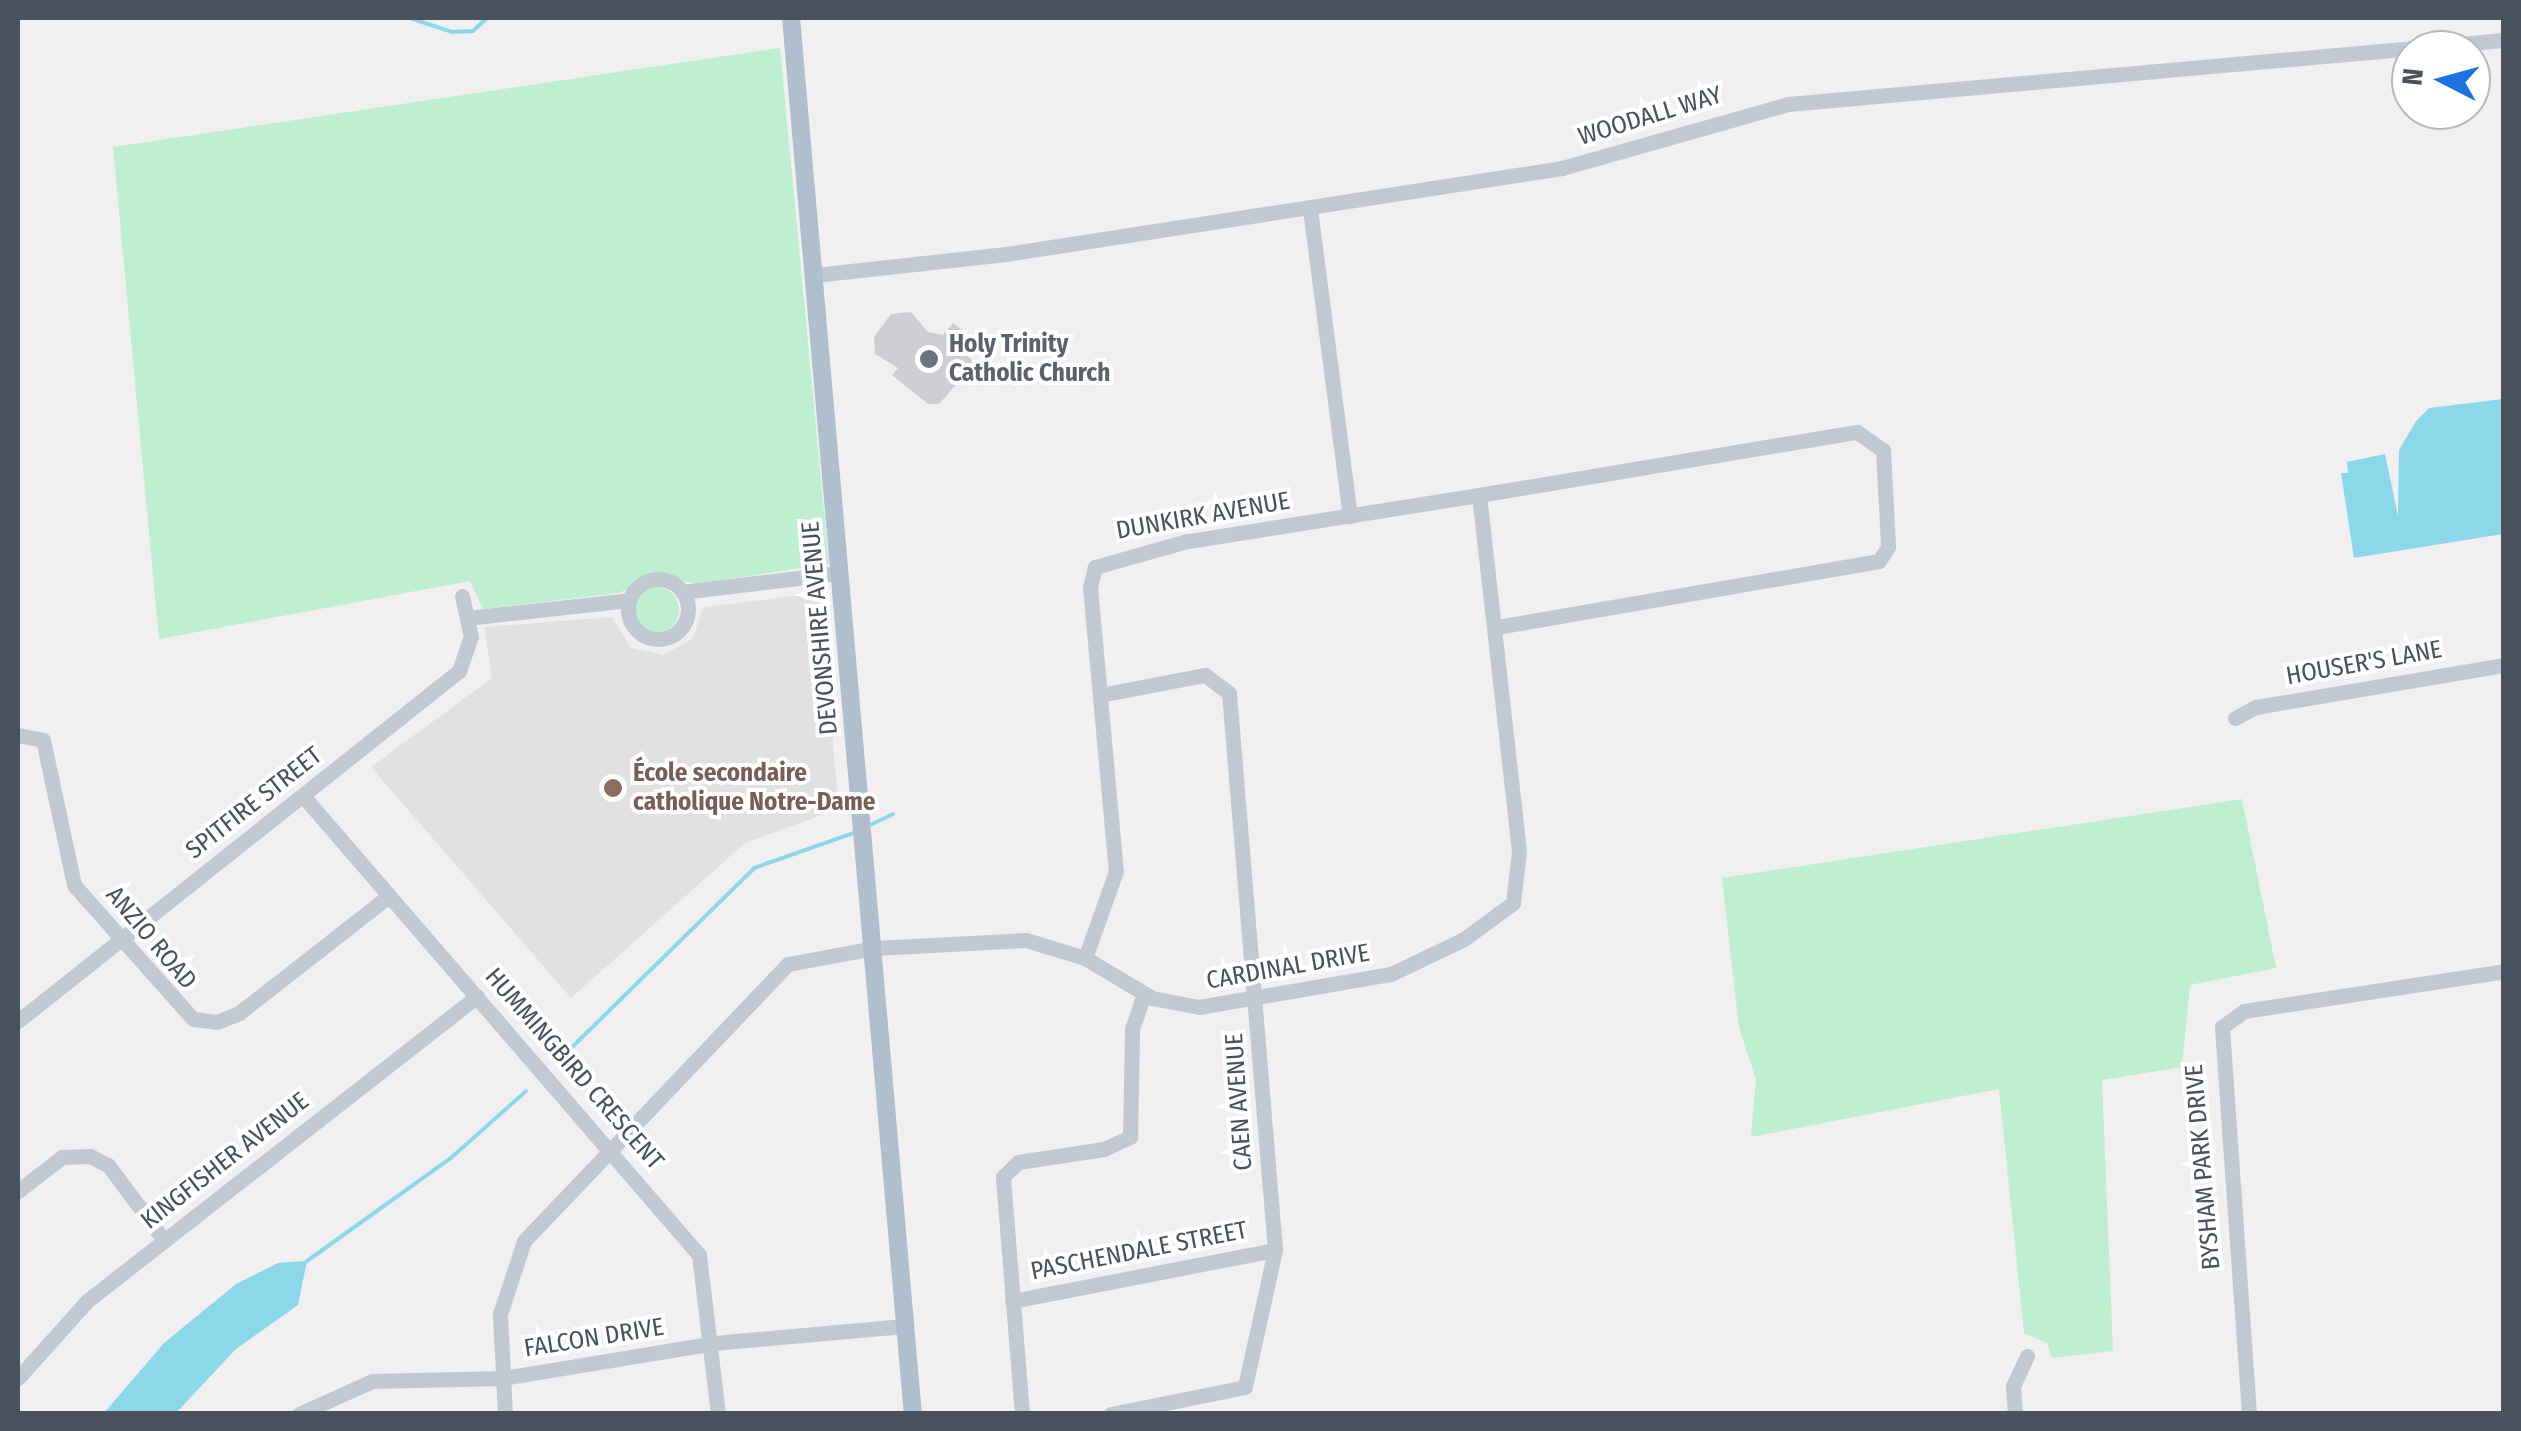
<!DOCTYPE html>
<html>
<head>
<meta charset="utf-8">
<style>
  body { margin:0 }
  #map { position:relative; width:2521px; height:1431px; overflow:hidden; background:#f1efef; font-family:"Fira Sans Condensed",sans-serif }
  div>[style] { position:absolute }
  .education>* { inset:0; background:#e2e0e1 }
  .green>* { inset:0; background:#beefd0 }
  .round { border-radius:50% }
  .water>* { inset:0; background:#8bd8eb }
  .stream>* { height:4px; margin:-2px; padding:0 2px; transform-origin:2px; border-radius:2px; background:#8bd8eb }
  .building>* { inset:0; background:#ccced4 }
  .minor>* { height:15px; margin:-7.5px; padding:0 7.5px; transform-origin:7.5px; border-radius:7.5px; background:#c0c9d1 }
  .minor>.ring { margin:-7.5px; padding:0; box-sizing:content-box; background:none; border:15px solid #c0c9d1; border-radius:50% }
  .major>* { height:18px; margin:-9px; padding:0 9px; transform-origin:9px; border-radius:9px; background:#afbfcd }
  .dots>* { width:28px; height:28px; translate:-50% -50%; box-sizing:border-box; border:5px solid #fff; border-radius:50% }
  span { translate:-50% -50%; white-space:nowrap; text-align:center; line-height:1.15; -webkit-text-stroke:8px #fff; paint-order:stroke }
  .street-label { font-size:25px; color:#47525c }
  .worship-label { font-size:25px; color:#5b616d; font-weight:700 }
  .left { translate:0 -50%; text-align:left }
  .education-label { font-size:25px; color:#785e54; font-weight:700 }
  .frame { position:absolute; inset:0; border:20px solid #47525c; pointer-events:none }
  .north { position:absolute; left:2391px; top:30px; width:100px; height:100px; box-sizing:border-box; background:#fff; border:2px solid #b5babe; border-radius:50%; rotate:276deg; font-size:28px; font-weight:700; line-height:40px; text-align:center; color:#47525c }
  .north::after { content:''; display:block; margin:auto; width:35px; height:45px; background:#1b73e0; clip-path:polygon(50% 0,100% 100%,50% 72%,0 100%) }
</style>
</head>
<body>
<div id="map">
  <div class="education">
    <i style="clip-path:polygon(819px 593px,839px 809px,745px 843px,571px 998px,371px 767px,492px 678px,484px 627px,612px 617px,631px 648px,664px 655px,693px 638px,703px 607px)"></i>
  </div>
  <div class="green">
    <i style="clip-path:polygon(780px 48px,829px 564px,696px 584px,658px 574px,619px 593px,483px 609px,470px 581px,159px 639px,113px 147px)"></i>
    <i class="round" style="left:633px;top:587px;width:46px;height:46px"></i>
    <i style="clip-path:polygon(2242px 799px,2276px 968px,2190px 985px,2182px 1067px,2102px 1080px,2113px 1351px,2052px 1358px,2047px 1343px,2024px 1333px,1999px 1089px,1751px 1137px,1756px 1079px,1739px 1028px,1722px 878px)"></i>
  </div>
  <div class="water">
    <i style="clip-path:polygon(2503px 399px,2503px 534px,2354px 558px,2341px 473px,2348px 473px,2347px 462px,2385px 454px,2398px 516px,2399px 450px,2416px 421px,2429px 408px)"></i>
    <i style="clip-path:polygon(307px 1261px,298px 1305px,236px 1349px,176px 1413px,104px 1413px,164px 1343px,236px 1284px,278px 1263px)"></i>
  </div>
  <div class="stream">
    <i style="left:410px;top:18px;width:44px;rotate:18.4deg"></i>
    <i style="left:452px;top:32px;width:21px;rotate:-3deg"></i>
    <i style="left:473px;top:31px;width:19px;rotate:-43deg"></i>
    <i style="left:872px;top:824px;width:23px;rotate:-25deg"></i>
    <i style="left:562px;top:1057px;width:269px;rotate:-44.5deg"></i>
    <i style="left:754px;top:868px;width:106px;rotate:-19.3deg"></i>
    <i style="left:307px;top:1261px;width:178px;rotate:-35.6deg"></i>
    <i style="left:452px;top:1157px;width:99px;rotate:-41.7deg"></i>
  </div>
  <div class="building">
    <i style="clip-path:polygon(911px 312px,928px 332px,943px 335px,953px 323px,966px 333px,956px 345px,975px 363px,939px 404px,928px 404px,892px 375px,898px 368px,875px 354px,874px 337px,891px 314px)"></i>
  </div>
  <div class="minor">
    <i style="left:1310px;top:209px;width:310px;rotate:82.6deg"></i>
    <i style="left:815px;top:275px;width:192px;rotate:-6.3deg"></i>
    <i style="left:1006px;top:254px;width:563px;rotate:-8.79deg"></i>
    <i style="left:1562px;top:168px;width:235px;rotate:-15.8deg"></i>
    <i style="left:1788px;top:104px;width:719px;rotate:-5.11deg"></i>
    <i style="left:1479px;top:495px;width:383px;rotate:-9.5deg"></i>
    <i style="left:1857px;top:432px;width:32px;rotate:35deg"></i>
    <i style="left:1883px;top:450px;width:97px;rotate:87deg"></i>
    <i style="left:1888px;top:547px;width:17px;rotate:123deg"></i>
    <i style="left:1879px;top:561px;width:389px;rotate:170.2deg"></i>
    <i class="ring" style="left:628px;top:579px;width:45px;height:45px"></i>
    <i style="left:682px;top:592px;width:159px;rotate:-6.9deg"></i>
    <i style="left:467px;top:618px;width:163px;rotate:-6.3deg"></i>
    <i style="left:1100px;top:695px;width:107px;rotate:-10.8deg"></i>
    <i style="left:1205px;top:675px;width:30px;rotate:37deg"></i>
    <i style="left:1229px;top:693px;width:559px;rotate:85.28deg"></i>
    <i style="left:1275px;top:1250px;width:140px;rotate:102.4deg"></i>
    <i style="left:1245px;top:1387px;width:137px;rotate:168.6deg"></i>
    <i style="left:2235px;top:718px;width:24px;rotate:-28deg"></i>
    <i style="left:2256px;top:707px;width:252px;rotate:-9.6deg"></i>
    <i style="left:18px;top:735px;width:25px;rotate:11deg"></i>
    <i style="left:43px;top:740px;width:148px;rotate:77.9deg"></i>
    <i style="left:74px;top:885px;width:179px;rotate:48.4deg"></i>
    <i style="left:193px;top:1019px;width:24px;rotate:7deg"></i>
    <i style="left:217px;top:1022px;width:24px;rotate:-22deg"></i>
    <i style="left:239px;top:1013px;width:190px;rotate:-38deg"></i>
    <i style="left:304px;top:797px;width:605px;rotate:49.22deg"></i>
    <i style="left:699px;top:1255px;width:160px;rotate:83.2deg"></i>
    <i style="left:18px;top:1021px;width:563px;rotate:-38.44deg"></i>
    <i style="left:459px;top:671px;width:36px;rotate:-71deg"></i>
    <i style="left:471px;top:637px;width:42px;rotate:-102.4deg"></i>
    <i style="left:18px;top:1191px;width:56px;rotate:-37.7deg"></i>
    <i style="left:62px;top:1157px;width:28px;rotate:-2deg"></i>
    <i style="left:90px;top:1156px;width:20px;rotate:27deg"></i>
    <i style="left:108px;top:1165px;width:94px;rotate:53.3deg"></i>
    <i style="left:1012px;top:1301px;width:268px;rotate:-11deg"></i>
    <i style="left:18px;top:1378px;width:103px;rotate:-48.1deg"></i>
    <i style="left:87px;top:1301px;width:495px;rotate:-38deg"></i>
    <i style="left:299px;top:1414px;width:80px;rotate:-24.3deg"></i>
    <i style="left:372px;top:1381px;width:131px;rotate:-1.3deg"></i>
    <i style="left:503px;top:1378px;width:214px;rotate:-9.4deg"></i>
    <i style="left:714px;top:1343px;width:191px;rotate:-5.1deg"></i>
    <i style="left:505px;top:1414px;width:100px;rotate:-92.9deg"></i>
    <i style="left:500px;top:1314px;width:77px;rotate:-71.8deg"></i>
    <i style="left:524px;top:1241px;width:383px;rotate:-46.4deg"></i>
    <i style="left:788px;top:964px;width:87px;rotate:-10.5deg"></i>
    <i style="left:874px;top:948px;width:152px;rotate:-3deg"></i>
    <i style="left:1026px;top:940px;width:62px;rotate:17deg"></i>
    <i style="left:1085px;top:958px;width:78px;rotate:30.8deg"></i>
    <i style="left:1152px;top:998px;width:48px;rotate:10.8deg"></i>
    <i style="left:1199px;top:1007px;width:195px;rotate:-9.8deg"></i>
    <i style="left:1391px;top:974px;width:81px;rotate:-25.6deg"></i>
    <i style="left:1464px;top:939px;width:61px;rotate:-36.3deg"></i>
    <i style="left:1513px;top:903px;width:52px;rotate:-83.4deg"></i>
    <i style="left:1519px;top:851px;width:358px;rotate:-96.4deg"></i>
    <i style="left:1479px;top:495px;width:296px;rotate:171deg"></i>
    <i style="left:1187px;top:541px;width:96px;rotate:164.2deg"></i>
    <i style="left:1095px;top:567px;width:21px;rotate:104deg"></i>
    <i style="left:1090px;top:587px;width:285px;rotate:84.8deg"></i>
    <i style="left:1116px;top:871px;width:92px;rotate:109.6deg"></i>
    <i style="left:1022px;top:1414px;width:238px;rotate:-94.6deg"></i>
    <i style="left:1003px;top:1177px;width:21px;rotate:-45deg"></i>
    <i style="left:1018px;top:1162px;width:87px;rotate:-8.6deg"></i>
    <i style="left:1104px;top:1149px;width:29px;rotate:-25deg"></i>
    <i style="left:1130px;top:1137px;width:108px;rotate:-88.9deg"></i>
    <i style="left:1132px;top:1029px;width:37px;rotate:-71deg"></i>
    <i style="left:2015px;top:1414px;width:28px;rotate:-94deg"></i>
    <i style="left:2013px;top:1386px;width:33px;rotate:-65deg"></i>
    <i style="left:2249px;top:1414px;width:388px;rotate:-94deg"></i>
    <i style="left:2222px;top:1027px;width:27px;rotate:-36deg"></i>
    <i style="left:2244px;top:1011px;width:263px;rotate:-8.7deg"></i>
  </div>
  <div class="major">
    <i style="left:791px;top:18px;width:1401px;rotate:85.01deg"></i>
  </div>
  <div class="dots">
    <i style="left:929px;top:359px;background:#6b7280"></i>
    <i style="left:613px;top:788px;background:#8d6e63"></i>
  </div>
  <div class="street-label">
    <span style="left:1650px;top:116px;rotate:-17deg">WOODALL WAY</span>
    <span style="left:1203px;top:516px;rotate:-10deg">DUNKIRK AVENUE</span>
    <span style="left:820px;top:628px;rotate:-95deg">DEVONSHIRE AVENUE</span>
    <span style="left:2364px;top:663px;rotate:-10deg">HOUSER'S LANE</span>
    <span style="left:254px;top:803px;rotate:-38deg">SPITFIRE STREET</span>
    <span style="left:151px;top:938px;rotate:50deg">ANZIO ROAD</span>
    <span style="left:1288px;top:967px;rotate:-10deg">CARDINAL DRIVE</span>
    <span style="left:574px;top:1069px;rotate:49deg">HUMMINGBIRD CRESCENT</span>
    <span style="left:1239px;top:1102px;rotate:-94deg">CAEN AVENUE</span>
    <span style="left:225px;top:1161px;rotate:-38deg">KINGFISHER AVENUE</span>
    <span style="left:2203px;top:1167px;rotate:-95deg">BYSHAM PARK DRIVE</span>
    <span style="left:1139px;top:1251px;rotate:-11deg">PASCHENDALE STREET</span>
    <span style="left:594px;top:1338px;rotate:-9deg">FALCON DRIVE</span>
  </div>
  <div class="worship-label">
    <span class="left" style="left:949px;top:359px">Holy Trinity<br>Catholic Church</span>
  </div>
  <div class="education-label">
    <span class="left" style="left:633px;top:788px">École secondaire<br>catholique Notre-Dame</span>
  </div>
  <div class="frame"></div>
  <div class="north">N</div>
</div>
</body>
</html>
